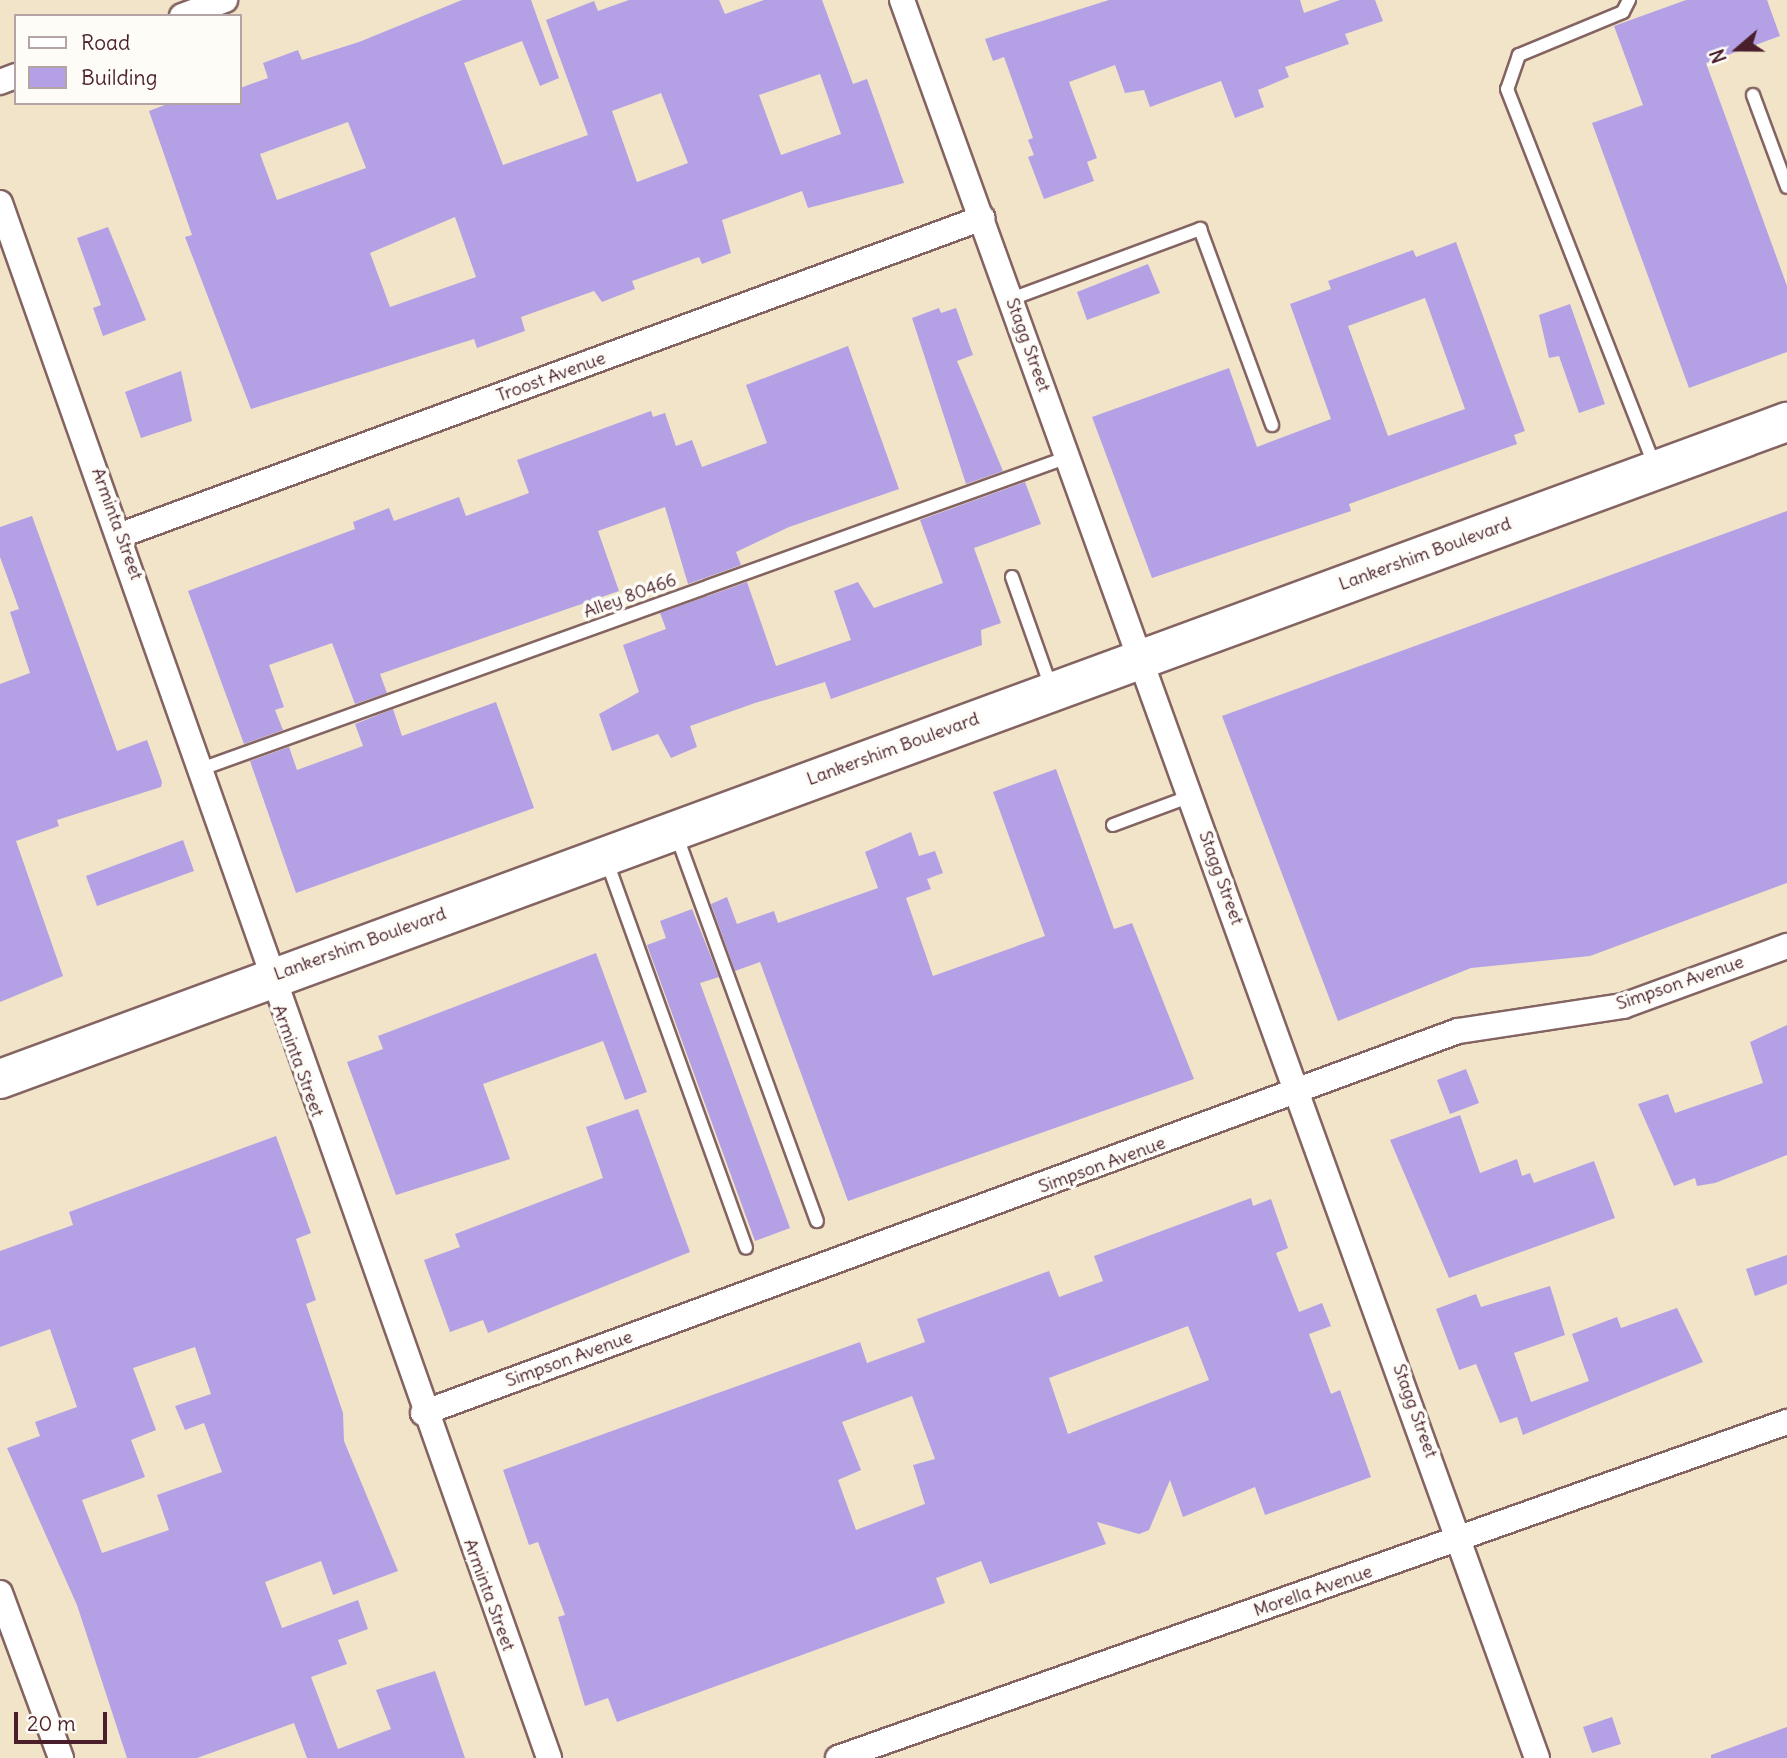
<!DOCTYPE html>
<html>
<head>
<meta charset="utf-8">
<style>
  body { margin:0 }
  #map { position:relative; width:1787px; height:1758px; overflow:hidden; background:#f1e4c8; font-family:Delius,sans-serif }
  div>[style] { position:absolute }
  .building>* { inset:0; background:#b4a1e5 }
  .roads { filter:drop-shadow(2px 0 #846462) drop-shadow(-2px 0 #846462) drop-shadow(0 2px #846462) drop-shadow(0 -2px #846462) }
  .lane>* { height:12px; margin:-6px; padding:0 6px; transform-origin:6px; border-radius:6px; background:#fff }
  .street>* { height:24px; margin:-12px; padding:0 12px; transform-origin:12px; border-radius:12px; background:#fff }
  .primary>* { height:38px; margin:-19px; padding:0 19px; transform-origin:19px; border-radius:19px; background:#fff }
  span { translate:-50% -50%; white-space:nowrap; text-align:center; line-height:1.15; -webkit-text-stroke:7px #fdfcf7; paint-order:stroke }
  .street-label { font-size:18px; color:#4a1f2b }
  .legend { position:absolute; left:14px; top:14px; width:228px; height:91px; box-sizing:border-box; background:#fdfcf7; border:2px solid #b5a4a5; margin:0; padding:9px 12px; list-style:none; font-size:21px; color:#4a1f2b }
  .legend li { display:flex; align-items:center; gap:14px; height:35px }
  .legend b { width:35px; border:2px solid #b5a4a5 }
  .north { position:absolute; left:1703px; top:14px; width:70px; height:70px; -webkit-text-stroke:5px #fdfcf7; paint-order:stroke; rotate:250deg; font-size:19px; font-weight:700; line-height:28px; text-align:center; color:#4a1f2b }
  .north::after { content:''; display:block; margin:auto; width:24px; height:32px; background:#4a1f2b; clip-path:polygon(50% 0,100% 100%,50% 72%,0 100%) }
  .scale { position:absolute; left:14px; top:1712px; width:93px; height:32px; box-sizing:border-box; border:4px solid #4a1f2b; border-top:0; padding-left:9px; font-size:21px; line-height:24px; white-space:nowrap; color:#4a1f2b; -webkit-text-stroke:5px #fdfcf7; paint-order:stroke }
</style>
</head>
<body>
<div id="map">
  <div class="building">
    <i style="clip-path:polygon(evenodd,462px 0,531px 0,559px 78px,540px 86px,522px 41px,464px 63px,503px 165px,588px 135px,546px 20px,594px 1px,598px 11px,629px 0,719px 0,725px 14px,764px 0,822px 0,853px 84px,867px 79px,904px 183px,808px 208px,802px 191px,722px 220px,731px 253px,702px 264px,699px 257px,632px 281px,635px 289px,602px 302px,594px 291px,521px 317px,525px 331px,477px 348px,474px 339px,251px 409px,185px 237px,192px 235px,149px 111px,170px 103px,240px 103px,240px 88px,268px 78px,263px 63px,298px 50px,302px 60px,359px 42px,462px 0,820px 74px,841px 134px,781px 155px,759px 95px,820px 74px,462px 0,661px 93px,688px 163px,637px 182px,612px 111px,661px 93px,462px 0,348px 122px,366px 168px,277px 200px,260px 154px,348px 122px,462px 0,455px 217px,476px 277px,390px 307px,370px 253px,455px 217px)"></i>
    <i style="clip-path:polygon(1109px 0,1300px 0,1304px 13px,1340px 0,1375px 0,1383px 21px,1345px 34px,1349px 44px,1285px 67px,1289px 77px,1258px 90px,1264px 107px,1235px 118px,1221px 81px,1150px 107px,1144px 90px,1125px 93px,1115px 65px,1069px 82px,1097px 158px,1087px 162px,1094px 181px,1044px 199px,1028px 157px,1034px 155px,1028px 140px,1033px 138px,1004px 57px,993px 61px,985px 39px)"></i>
    <i style="clip-path:polygon(1686px 0,1767px 0,1780px 36px,1706px 63px,1787px 286px,1787px 352px,1689px 388px,1592px 123px,1643px 105px,1614px 26px)"></i>
    <i style="clip-path:polygon(108px 227px,146px 320px,103px 336px,93px 308px,101px 305px,77px 238px)"></i>
    <i style="clip-path:polygon(evenodd,1456px 242px,1525px 431px,1514px 435px,1517px 444px,1349px 504px,1351px 511px,1152px 578px,1092px 417px,1229px 368px,1257px 447px,1331px 419px,1290px 304px,1331px 289px,1328px 281px,1413px 250px,1416px 257px,1456px 242px,1425px 298px,1465px 409px,1388px 436px,1348px 326px,1425px 298px)"></i>
    <i style="clip-path:polygon(1148px 264px,1160px 293px,1087px 320px,1077px 292px)"></i>
    <i style="clip-path:polygon(1570px 304px,1605px 404px,1579px 413px,1559px 356px,1549px 358px,1539px 315px)"></i>
    <i style="clip-path:polygon(939px 308px,941px 313px,956px 308px,973px 355px,957px 361px,1003px 471px,966px 484px,912px 318px)"></i>
    <i style="clip-path:polygon(848px 346px,899px 489px,789px 527px,736px 552px,741px 565px,688px 584px,665px 507px,598px 531px,619px 591px,380px 674px,387px 693px,355px 704px,332px 643px,269px 665px,284px 707px,275px 710px,283px 730px,244px 744px,188px 591px,355px 529px,353px 522px,389px 508px,394px 521px,459px 497px,466px 516px,529px 493px,517px 460px,651px 411px,653px 417px,665px 413px,676px 446px,692px 440px,702px 467px,767px 443px,746px 385px)"></i>
    <i style="clip-path:polygon(181px 371px,192px 421px,141px 438px,125px 392px)"></i>
    <i style="clip-path:polygon(1025px 482px,1041px 524px,974px 548px,1001px 623px,981px 630px,982px 645px,831px 699px,825px 682px,755px 703px,690px 726px,697px 747px,671px 758px,658px 734px,612px 751px,599px 714px,639px 692px,623px 645px,666px 629px,660px 613px,747px 582px,776px 666px,851px 640px,834px 591px,858px 582px,874px 608px,943px 583px,920px 520px)"></i>
    <i style="clip-path:polygon(1787px 511px,1787px 883px,1590px 956px,1471px 968px,1338px 1021px,1222px 716px)"></i>
    <i style="clip-path:polygon(32px 516px,117px 751px,147px 740px,162px 782px,161px 787px,57px 820px,59px 826px,16px 841px,63px 976px,0 1002px,0 684px,30px 673px,10px 612px,19px 609px,0 557px,0 527px)"></i>
    <i style="clip-path:polygon(496px 702px,534px 808px,296px 893px,250px 761px,289px 747px,297px 770px,363px 746px,355px 724px,393px 709px,402px 736px)"></i>
    <i style="clip-path:polygon(1056px 769px,1114px 929px,1132px 923px,1194px 1079px,848px 1201px,760px 962px,735px 971px,711px 904px,727px 897px,737px 924px,774px 911px,778px 923px,878px 888px,865px 852px,911px 832px,919px 856px,935px 851px,943px 873px,927px 879px,931px 889px,906px 898px,933px 976px,1045px 936px,993px 792px)"></i>
    <i style="clip-path:polygon(183px 840px,194px 871px,97px 906px,86px 876px)"></i>
    <i style="clip-path:polygon(692px 909px,719px 977px,700px 983px,790px 1228px,755px 1241px,647px 945px,666px 938px,660px 921px)"></i>
    <i style="clip-path:polygon(596px 953px,647px 1092px,625px 1100px,603px 1041px,483px 1084px,510px 1159px,396px 1195px,347px 1062px,383px 1049px,378px 1036px)"></i>
    <i style="clip-path:polygon(1787px 1025px,1787px 1155px,1715px 1183px,1697px 1186px,1695px 1178px,1674px 1186px,1638px 1104px,1668px 1094px,1675px 1113px,1763px 1083px,1750px 1042px)"></i>
    <i style="clip-path:polygon(1466px 1069px,1479px 1103px,1450px 1114px,1437px 1080px)"></i>
    <i style="clip-path:polygon(638px 1109px,690px 1252px,488px 1333px,483px 1320px,450px 1332px,424px 1260px,460px 1247px,455px 1234px,603px 1178px,586px 1127px)"></i>
    <i style="clip-path:polygon(1460px 1115px,1480px 1173px,1517px 1159px,1522px 1176px,1530px 1173px,1534px 1183px,1594px 1161px,1615px 1218px,1449px 1278px,1390px 1140px)"></i>
    <i style="clip-path:polygon(evenodd,276px 1136px,311px 1233px,296px 1239px,316px 1300px,306px 1304px,343px 1413px,344px 1441px,398px 1571px,333px 1595px,321px 1561px,265px 1582px,282px 1628px,358px 1600px,368px 1629px,338px 1640px,347px 1664px,311px 1677px,338px 1749px,391px 1729px,376px 1690px,435px 1671px,465px 1758px,307px 1758px,294px 1723px,197px 1758px,127px 1758px,77px 1605px,7px 1448px,40px 1436px,35px 1422px,77px 1407px,50px 1329px,0 1347px,0 1251px,73px 1225px,69px 1212px,276px 1136px,195px 1347px,211px 1394px,175px 1406px,185px 1430px,204px 1423px,222px 1472px,157px 1495px,169px 1530px,102px 1553px,82px 1500px,145px 1477px,131px 1440px,156px 1430px,133px 1368px,195px 1347px)"></i>
    <i style="clip-path:polygon(evenodd,1251px 1198px,1253px 1206px,1271px 1199px,1288px 1248px,1276px 1253px,1299px 1312px,1322px 1303px,1331px 1326px,1309px 1334px,1331px 1394px,1340px 1390px,1371px 1477px,1265px 1515px,1255px 1487px,1183px 1517px,1170px 1480px,1149px 1530px,1139px 1534px,1097px 1522px,1106px 1544px,990px 1584px,981px 1561px,936px 1578px,945px 1603px,617px 1722px,608px 1698px,585px 1706px,558px 1617px,565px 1615px,538px 1542px,529px 1545px,503px 1470px,860px 1342px,867px 1363px,925px 1342px,917px 1319px,1049px 1271px,1059px 1297px,1103px 1281px,1094px 1256px,1251px 1198px,1188px 1326px,1209px 1380px,1068px 1434px,1049px 1378px,1188px 1326px,1251px 1198px,912px 1396px,935px 1459px,913px 1465px,925px 1504px,856px 1530px,838px 1480px,861px 1470px,842px 1422px,912px 1396px)"></i>
    <i style="clip-path:polygon(1787px 1255px,1787px 1284px,1755px 1296px,1746px 1269px)"></i>
    <i style="clip-path:polygon(1550px 1286px,1565px 1335px,1514px 1353px,1531px 1402px,1589px 1381px,1572px 1334px,1617px 1317px,1621px 1328px,1677px 1308px,1703px 1362px,1523px 1435px,1517px 1417px,1500px 1423px,1476px 1364px,1459px 1370px,1436px 1309px,1476px 1294px,1481px 1307px)"></i>
    <i style="clip-path:polygon(1612px 1717px,1621px 1744px,1592px 1753px,1583px 1727px)"></i>
    <i style="clip-path:polygon(1787px 1727px,1787px 1758px,1711px 1758px,1711px 1755px)"></i>
  </div>
  <div class="roads">
    <div class="lane">
      <i style="left:1629px;top:0;width:13px;rotate:117deg"></i>
      <i style="left:1623px;top:12px;width:113px;rotate:157.5deg"></i>
      <i style="left:1519px;top:55px;width:36px;rotate:109deg"></i>
      <i style="left:1507px;top:89px;width:405px;rotate:68.6deg"></i>
      <i style="left:1753px;top:95px;width:98px;rotate:69.7deg"></i>
      <i style="left:1011px;top:299px;width:202px;rotate:-20.3deg"></i>
      <i style="left:1200px;top:229px;width:209px;rotate:69.8deg"></i>
      <i style="left:1012px;top:577px;width:120px;rotate:70.5deg"></i>
      <i style="left:204px;top:768px;width:918px;rotate:-19.8deg"></i>
      <i style="left:1113px;top:825px;width:83px;rotate:-20.4deg"></i>
      <i style="left:676px;top:834px;width:412px;rotate:70deg"></i>
      <i style="left:606px;top:859px;width:413px;rotate:70.2deg"></i>
    </div>
    <div class="street">
      <i style="left:902px;top:0;width:1869px;rotate:70.14deg"></i>
      <i style="left:182px;top:16px;width:46px;rotate:-20.4deg"></i>
      <i style="left:0;top:82px;width:17px;rotate:-21deg"></i>
      <i style="left:0;top:203px;width:1649px;rotate:70.55deg"></i>
      <i style="left:121px;top:535px;width:918px;rotate:-20.21deg"></i>
      <i style="left:423px;top:1413px;width:1103px;rotate:-20.26deg"></i>
      <i style="left:1458px;top:1031px;width:167px;rotate:-8.6deg"></i>
      <i style="left:1623px;top:1006px;width:175px;rotate:-20.1deg"></i>
      <i style="left:0;top:1593px;width:176px;rotate:69.7deg"></i>
      <i style="left:838px;top:1758px;width:1007px;rotate:-19.5deg"></i>
    </div>
    <div class="primary">
      <i style="left:0;top:1079px;width:1904px;rotate:-20.19deg"></i>
    </div>
  </div>
  <div class="street-label">
    <span style="left:1028px;top:345px;rotate:70deg">Stagg Street</span>
    <span style="left:551px;top:377px;rotate:-20deg">Troost Avenue</span>
    <span style="left:117px;top:524px;rotate:70deg">Arminta Street</span>
    <span style="left:1425px;top:554px;rotate:-20deg">Lankershim Boulevard</span>
    <span style="left:630px;top:596px;rotate:-20deg">Alley 80466</span>
    <span style="left:893px;top:749px;rotate:-20deg">Lankershim Boulevard</span>
    <span style="left:1221px;top:878px;rotate:70deg">Stagg Street</span>
    <span style="left:360px;top:944px;rotate:-20deg">Lankershim Boulevard</span>
    <span style="left:1680px;top:983px;rotate:-19deg">Simpson Avenue</span>
    <span style="left:298px;top:1061px;rotate:70deg">Arminta Street</span>
    <span style="left:1102px;top:1165px;rotate:-20deg">Simpson Avenue</span>
    <span style="left:569px;top:1359px;rotate:-20deg">Simpson Avenue</span>
    <span style="left:1415px;top:1411px;rotate:70deg">Stagg Street</span>
    <span style="left:1313px;top:1591px;rotate:-19deg">Morella Avenue</span>
    <span style="left:489px;top:1595px;rotate:70deg">Arminta Street</span>
  </div>
  <ul class="legend">
  <li><b style="height:9px;background:#fff"></b>Road</li>
  <li><b style="height:19px;background:#b4a1e5"></b>Building</li>
  </ul>
  <div class="north">N</div>
  <div class="scale">20 m</div>
</div>
</body>
</html>
